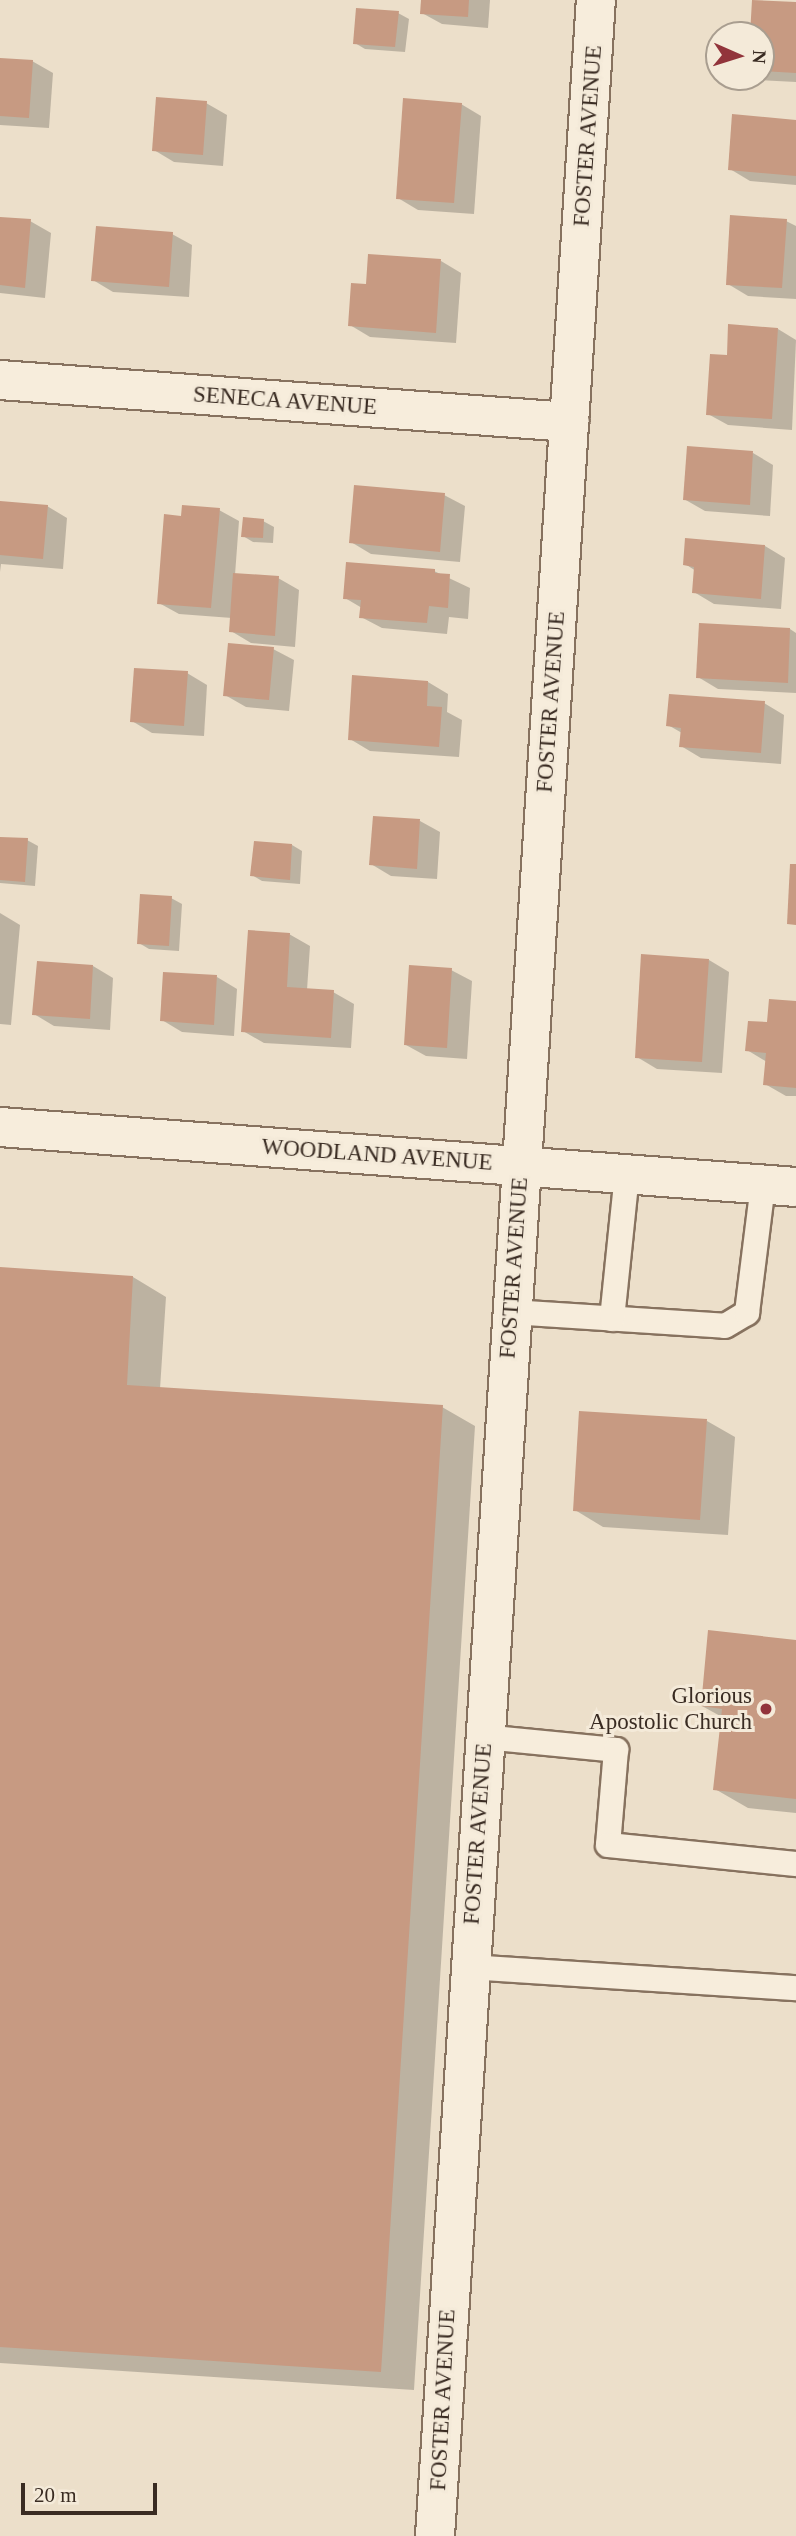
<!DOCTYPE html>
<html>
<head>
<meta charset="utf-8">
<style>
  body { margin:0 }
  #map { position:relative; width:796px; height:2536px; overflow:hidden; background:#ecdfca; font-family:"Times New Roman",serif }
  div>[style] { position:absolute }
  .shadow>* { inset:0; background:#0003 }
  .building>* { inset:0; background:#c79a82 }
  .roads { filter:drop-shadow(2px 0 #87725f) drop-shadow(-2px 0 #87725f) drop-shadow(0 2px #87725f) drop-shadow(0 -2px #87725f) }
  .lane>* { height:24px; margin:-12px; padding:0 12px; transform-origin:12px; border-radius:12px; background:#f7eddc }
  .street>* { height:38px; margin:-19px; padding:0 19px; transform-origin:19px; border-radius:19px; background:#f7eddc }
  .secondary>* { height:38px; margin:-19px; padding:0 19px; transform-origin:19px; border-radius:19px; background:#f7eddc }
  .dots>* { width:19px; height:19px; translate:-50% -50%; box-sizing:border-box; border:4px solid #f4ead9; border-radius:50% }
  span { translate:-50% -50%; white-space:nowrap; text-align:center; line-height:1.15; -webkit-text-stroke:6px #f4ead9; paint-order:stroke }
  .street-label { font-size:23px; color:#392b22 }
  .poi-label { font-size:23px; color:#392b22 }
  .right { translate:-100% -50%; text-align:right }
  .north { position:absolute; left:705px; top:21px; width:70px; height:70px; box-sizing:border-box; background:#f4ead9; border:2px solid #a99e90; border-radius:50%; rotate:93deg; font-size:19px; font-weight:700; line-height:28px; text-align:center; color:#392b22 }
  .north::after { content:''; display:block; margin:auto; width:24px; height:32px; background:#92343b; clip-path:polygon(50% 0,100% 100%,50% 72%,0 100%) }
  .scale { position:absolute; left:21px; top:2483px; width:136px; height:32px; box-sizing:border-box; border:4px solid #392b22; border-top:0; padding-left:9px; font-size:21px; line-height:24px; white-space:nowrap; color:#392b22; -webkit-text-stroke:5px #f4ead9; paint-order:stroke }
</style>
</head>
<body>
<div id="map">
  <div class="shadow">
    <i style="clip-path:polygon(423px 0,490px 0,488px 28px,442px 24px,422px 13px)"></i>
    <i style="clip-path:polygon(796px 4px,796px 82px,756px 80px,752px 77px,761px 77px,761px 35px,751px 35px)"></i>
    <i style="clip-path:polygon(398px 13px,409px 19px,405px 52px,365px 49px,355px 43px)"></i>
    <i style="clip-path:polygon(0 59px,32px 61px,53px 73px,49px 128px,0 125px)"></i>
    <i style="clip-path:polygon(206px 103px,227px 115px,223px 166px,174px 162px,154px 150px)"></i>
    <i style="clip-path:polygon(461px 104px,481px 116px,474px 214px,418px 210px,398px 198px)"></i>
    <i style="clip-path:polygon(796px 122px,796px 185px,750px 181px,730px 169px)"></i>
    <i style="clip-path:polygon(0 219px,30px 221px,51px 233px,45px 298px,0 293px)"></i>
    <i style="clip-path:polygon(786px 221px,796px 226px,796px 299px,748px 296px,728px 284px)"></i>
    <i style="clip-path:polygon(172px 234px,192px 245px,189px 297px,113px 292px,93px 280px)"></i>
    <i style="clip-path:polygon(441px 261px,461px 273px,456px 343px,370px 337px,350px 325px,368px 286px)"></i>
    <i style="clip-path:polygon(778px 329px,796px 340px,792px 430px,728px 425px,708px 414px,728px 357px)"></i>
    <i style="clip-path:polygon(753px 453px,773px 465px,770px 516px,705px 511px,684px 499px)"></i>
    <i style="clip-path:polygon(444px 495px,465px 506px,460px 562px,371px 554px,351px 542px)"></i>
    <i style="clip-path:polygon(0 503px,47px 506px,67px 518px,63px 569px,1px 564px,0 572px)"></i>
    <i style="clip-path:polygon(219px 510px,239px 521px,235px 575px,278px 578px,299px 590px,295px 647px,251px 643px,231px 631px,232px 618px,179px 614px,159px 603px,182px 518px)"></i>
    <i style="clip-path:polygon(263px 521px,274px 527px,273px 543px,253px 542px,243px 536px)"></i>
    <i style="clip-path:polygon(765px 546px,785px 558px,781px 609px,714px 604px,694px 592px,696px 571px,685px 564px)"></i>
    <i style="clip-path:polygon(434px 571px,470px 588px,468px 619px,449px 617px,447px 634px,382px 628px,361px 617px,362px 608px,345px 598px)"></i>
    <i style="clip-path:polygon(790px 629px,796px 633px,796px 693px,718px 689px,698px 677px)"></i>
    <i style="clip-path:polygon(273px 649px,294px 660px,289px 711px,246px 707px,225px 695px)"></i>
    <i style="clip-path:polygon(187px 673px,207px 685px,204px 736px,152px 733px,132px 721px)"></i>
    <i style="clip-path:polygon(428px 682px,448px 694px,447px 712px,462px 720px,459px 757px,370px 751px,350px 739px)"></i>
    <i style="clip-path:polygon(764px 703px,784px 715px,781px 764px,701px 758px,681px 746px,682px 733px,668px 725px)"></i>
    <i style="clip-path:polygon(420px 821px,440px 832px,437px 879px,391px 876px,371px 864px)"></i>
    <i style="clip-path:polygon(0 838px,27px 840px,38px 846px,35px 886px,0 883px)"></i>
    <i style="clip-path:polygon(292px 845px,302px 851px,300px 884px,262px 881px,252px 875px)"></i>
    <i style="clip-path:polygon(171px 898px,182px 904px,179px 951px,149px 949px,139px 943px)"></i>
    <i style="clip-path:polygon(0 913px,20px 925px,11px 1025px,0 1024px)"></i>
    <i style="clip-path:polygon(289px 934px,310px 946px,307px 990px,333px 992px,354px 1004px,351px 1048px,264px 1043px,243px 1031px)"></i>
    <i style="clip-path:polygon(709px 960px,729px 972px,722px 1073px,657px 1069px,637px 1057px)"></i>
    <i style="clip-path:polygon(93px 966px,113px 978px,110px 1030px,54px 1026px,34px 1014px)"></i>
    <i style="clip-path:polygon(451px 970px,472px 981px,467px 1059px,426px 1056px,406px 1045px)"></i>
    <i style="clip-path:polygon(217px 977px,237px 989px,234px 1036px,182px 1032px,162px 1020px)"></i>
    <i style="clip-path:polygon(796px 1003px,796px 1096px,786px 1096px,765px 1084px,767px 1062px,747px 1050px,769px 1024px)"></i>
    <i style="clip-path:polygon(0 1269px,133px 1277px,166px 1297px,160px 1389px,442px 1407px,475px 1426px,414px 2390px,0 2363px)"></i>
    <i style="clip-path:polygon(707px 1421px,735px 1437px,728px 1535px,603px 1527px,575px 1510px)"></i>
    <i style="clip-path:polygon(796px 1642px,796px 1813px,748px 1808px,715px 1789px,722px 1717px,702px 1706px)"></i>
  </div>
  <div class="building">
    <i style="clip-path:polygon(421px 0,469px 0,468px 17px,420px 14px)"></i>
    <i style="clip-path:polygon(752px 0,796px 2px,796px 73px,761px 71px,761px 35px,750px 35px)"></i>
    <i style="clip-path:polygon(356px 8px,399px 11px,395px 47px,353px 44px)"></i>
    <i style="clip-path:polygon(0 58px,33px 60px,29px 118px,0 116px)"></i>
    <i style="clip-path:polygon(156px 97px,207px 101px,203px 155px,152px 151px)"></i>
    <i style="clip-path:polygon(403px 98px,462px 103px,454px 203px,396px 199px)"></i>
    <i style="clip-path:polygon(732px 114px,796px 120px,796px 176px,728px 170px)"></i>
    <i style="clip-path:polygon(730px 215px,787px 219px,782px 288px,726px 285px)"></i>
    <i style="clip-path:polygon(0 217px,31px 219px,25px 288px,0 285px)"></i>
    <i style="clip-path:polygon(96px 226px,173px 232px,169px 287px,91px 281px)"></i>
    <i style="clip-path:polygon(368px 254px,441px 259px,436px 333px,348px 326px,351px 283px,366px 284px)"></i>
    <i style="clip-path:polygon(728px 324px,778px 328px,772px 419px,706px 415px,710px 354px,727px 355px)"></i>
    <i style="clip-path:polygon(687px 446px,753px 451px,750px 505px,683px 500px)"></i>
    <i style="clip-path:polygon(354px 485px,445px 493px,440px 552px,349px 543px)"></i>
    <i style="clip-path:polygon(0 501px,48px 505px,43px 559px,0 555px)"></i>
    <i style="clip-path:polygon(182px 505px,220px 508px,211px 608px,157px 604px,164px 514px,181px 516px)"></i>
    <i style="clip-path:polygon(243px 517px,264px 519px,263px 538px,241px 537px)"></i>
    <i style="clip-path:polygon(685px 538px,765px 545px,761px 599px,692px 593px,694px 567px,683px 565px)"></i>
    <i style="clip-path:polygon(346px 562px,435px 569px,435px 573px,450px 574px,448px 608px,429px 606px,427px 623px,359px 618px,361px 600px,343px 599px)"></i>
    <i style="clip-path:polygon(233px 573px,279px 576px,275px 636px,229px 632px)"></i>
    <i style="clip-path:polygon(699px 623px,790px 628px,788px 683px,696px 678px)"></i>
    <i style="clip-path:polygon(228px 643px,274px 647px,269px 700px,223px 696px)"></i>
    <i style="clip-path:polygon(134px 668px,188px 671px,184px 726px,130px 722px)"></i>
    <i style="clip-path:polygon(352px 675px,428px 681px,427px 706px,442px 707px,439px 747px,348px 740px)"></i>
    <i style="clip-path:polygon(669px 694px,765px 701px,761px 753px,679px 747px,681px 728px,666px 726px)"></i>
    <i style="clip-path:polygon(373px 816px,420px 819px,417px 869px,369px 865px)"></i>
    <i style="clip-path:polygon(0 837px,28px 838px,25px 882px,0 880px)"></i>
    <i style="clip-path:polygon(254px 841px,292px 844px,290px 880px,250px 876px)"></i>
    <i style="clip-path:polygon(790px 864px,796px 864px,796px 925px,787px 924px)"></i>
    <i style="clip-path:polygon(140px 894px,172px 896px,169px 946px,137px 944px)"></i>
    <i style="clip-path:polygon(248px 930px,290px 933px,287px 987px,334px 990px,331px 1038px,241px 1032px)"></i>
    <i style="clip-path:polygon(641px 954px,709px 959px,702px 1062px,635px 1058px)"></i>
    <i style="clip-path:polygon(37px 961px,93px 965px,90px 1019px,32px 1015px)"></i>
    <i style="clip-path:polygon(409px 965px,452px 968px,447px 1048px,404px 1045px)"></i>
    <i style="clip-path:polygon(163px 972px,217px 975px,214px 1025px,160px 1021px)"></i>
    <i style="clip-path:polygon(769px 999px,796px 1001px,796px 1088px,763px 1085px,766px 1053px,745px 1051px,748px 1021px,767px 1022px)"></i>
    <i style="clip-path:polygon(0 1267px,133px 1276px,127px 1385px,443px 1405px,381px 2372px,0 2347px)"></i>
    <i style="clip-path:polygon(579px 1411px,707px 1419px,700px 1520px,573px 1511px)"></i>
    <i style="clip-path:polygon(708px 1630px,796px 1640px,796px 1799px,713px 1790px,722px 1709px,701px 1706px)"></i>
  </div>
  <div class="roads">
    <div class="lane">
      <i style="left:511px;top:1312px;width:214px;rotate:3.7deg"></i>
      <i style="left:725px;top:1326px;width:26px;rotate:-31deg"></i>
      <i style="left:747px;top:1313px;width:130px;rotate:-82.9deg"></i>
      <i style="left:612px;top:1319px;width:146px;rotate:-84.1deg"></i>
      <i style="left:484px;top:1737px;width:133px;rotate:5.6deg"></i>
      <i style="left:616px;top:1750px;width:95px;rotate:94.8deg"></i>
      <i style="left:608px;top:1845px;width:189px;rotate:5.8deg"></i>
      <i style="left:469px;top:1967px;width:328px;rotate:3.7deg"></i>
    </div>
    <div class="street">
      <i style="left:0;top:380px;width:571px;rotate:4.22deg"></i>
      <i style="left:0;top:1127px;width:798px;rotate:4.31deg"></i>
    </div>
    <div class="secondary">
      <i style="left:435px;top:2536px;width:2541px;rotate:-86.37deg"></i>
    </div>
  </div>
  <div class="dots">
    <i style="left:766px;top:1709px;background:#92343b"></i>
  </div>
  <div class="street-label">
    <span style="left:588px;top:136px;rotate:-86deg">FOSTER AVENUE</span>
    <span style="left:285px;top:401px;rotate:4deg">SENECA AVENUE</span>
    <span style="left:551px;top:702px;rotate:-86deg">FOSTER AVENUE</span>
    <span style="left:377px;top:1155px;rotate:4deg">WOODLAND AVENUE</span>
    <span style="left:514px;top:1268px;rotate:-86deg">FOSTER AVENUE</span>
    <span style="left:478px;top:1834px;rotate:-86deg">FOSTER AVENUE</span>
    <span style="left:443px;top:2400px;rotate:-87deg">FOSTER AVENUE</span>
  </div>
  <div class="poi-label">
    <span class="right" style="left:752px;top:1709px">Glorious<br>Apostolic Church</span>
  </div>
  <div class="north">N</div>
  <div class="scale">20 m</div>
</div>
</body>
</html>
